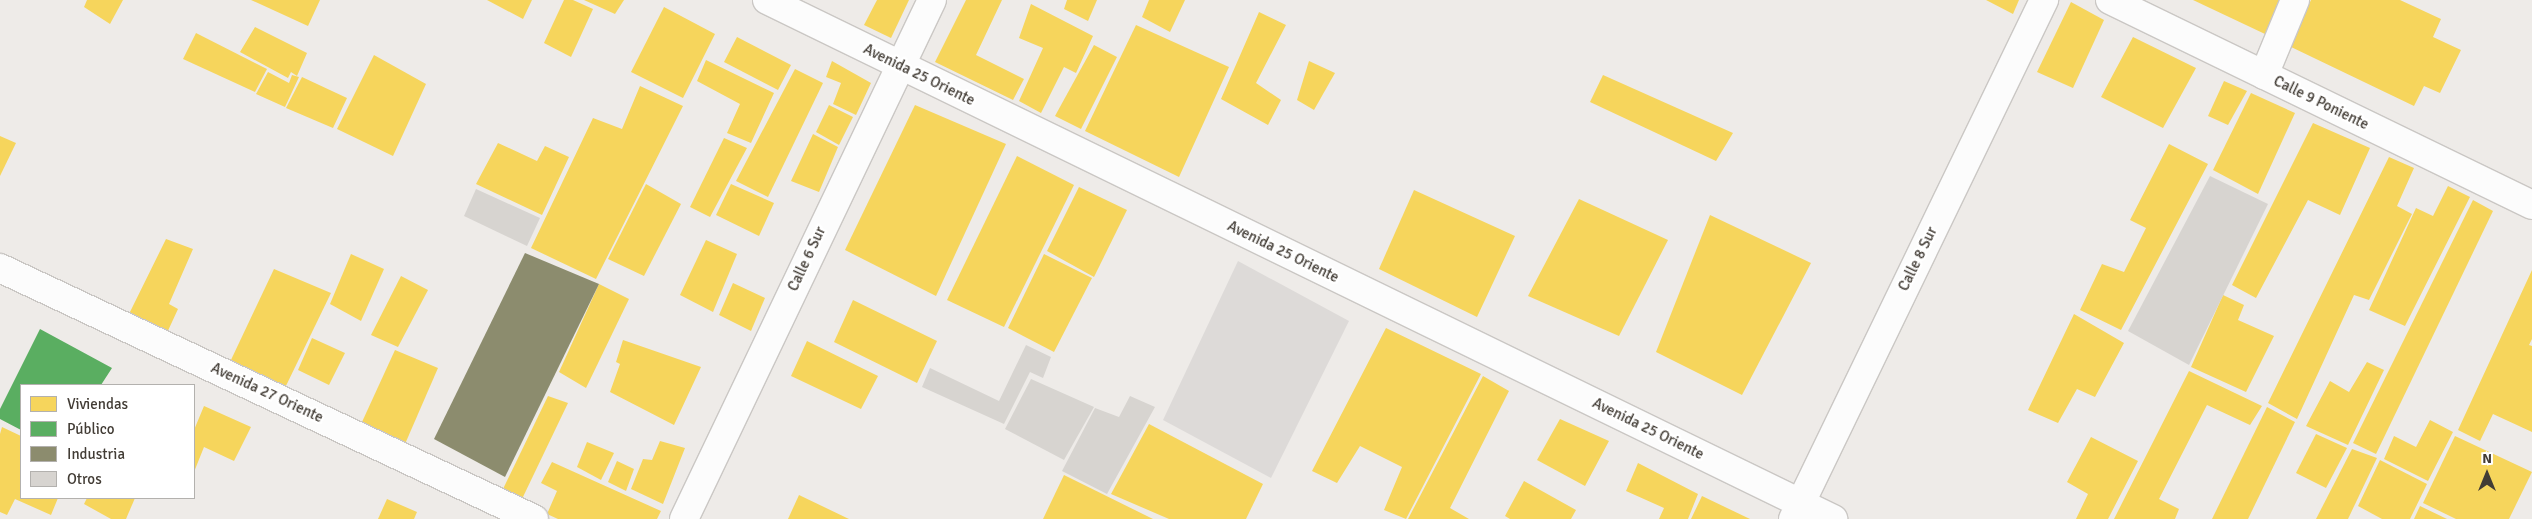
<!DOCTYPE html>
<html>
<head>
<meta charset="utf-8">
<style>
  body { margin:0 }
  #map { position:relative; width:2532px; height:519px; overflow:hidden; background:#eeebe8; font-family:Signika,sans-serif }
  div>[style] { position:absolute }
  .parking>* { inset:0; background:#dddad8 }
  .homes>* { inset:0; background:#f6d55c }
  .public>* { inset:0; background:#5aae61 }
  .industry>* { inset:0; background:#8c8c6e }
  .building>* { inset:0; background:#d7d4d0 }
  .roads { filter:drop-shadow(1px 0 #cac7c4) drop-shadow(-1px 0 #cac7c4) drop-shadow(0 1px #cac7c4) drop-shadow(0 -1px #cac7c4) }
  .street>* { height:28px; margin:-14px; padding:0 14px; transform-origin:14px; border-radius:14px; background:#fcfcfc }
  span { translate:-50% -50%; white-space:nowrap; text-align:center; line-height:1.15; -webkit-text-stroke:5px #fff; paint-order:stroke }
  .street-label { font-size:15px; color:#423c35 }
  .legend { position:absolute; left:20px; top:384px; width:175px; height:115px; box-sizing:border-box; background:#fff; border:1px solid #b3b1ae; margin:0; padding:6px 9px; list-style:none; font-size:15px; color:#423c35 }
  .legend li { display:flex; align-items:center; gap:10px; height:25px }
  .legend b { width:25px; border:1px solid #b3b1ae }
  .north { position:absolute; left:2462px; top:449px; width:50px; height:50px; -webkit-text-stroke:4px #fff; paint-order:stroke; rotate:0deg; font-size:14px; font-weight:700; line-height:20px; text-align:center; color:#423c35 }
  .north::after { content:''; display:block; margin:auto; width:18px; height:22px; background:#423c35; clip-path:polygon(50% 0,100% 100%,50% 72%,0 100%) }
</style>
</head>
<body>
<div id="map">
  <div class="parking">
    <i style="clip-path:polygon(1238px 261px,1349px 321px,1271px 478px,1163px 420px)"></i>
  </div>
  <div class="homes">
    <i style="clip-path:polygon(87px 0,123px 0,110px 24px,84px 7px)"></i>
    <i style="clip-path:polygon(251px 0,320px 0,308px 26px)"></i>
    <i style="clip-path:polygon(487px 0,532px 0,523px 19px)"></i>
    <i style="clip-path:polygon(564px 0,573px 0,593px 9px,571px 57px,544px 43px)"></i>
    <i style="clip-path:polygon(584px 0,624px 0,615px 14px)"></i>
    <i style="clip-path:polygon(877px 0,909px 0,891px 38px,864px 25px)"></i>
    <i style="clip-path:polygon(966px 0,1002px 0,976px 55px,1024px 79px,1013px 100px,935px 62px)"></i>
    <i style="clip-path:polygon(1067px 0,1097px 0,1088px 21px,1064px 9px)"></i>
    <i style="clip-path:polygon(1149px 0,1185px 0,1170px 32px,1142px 17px)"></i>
    <i style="clip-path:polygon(1986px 0,2019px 0,2013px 14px)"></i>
    <i style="clip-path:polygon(2193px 0,2281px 0,2265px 34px)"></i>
    <i style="clip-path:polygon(2311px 0,2400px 0,2441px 19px,2433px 37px,2461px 50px,2440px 93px,2424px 86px,2414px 106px,2289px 46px)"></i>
    <i style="clip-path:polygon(2071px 2px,2104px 20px,2073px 88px,2037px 72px)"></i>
    <i style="clip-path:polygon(1031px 4px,1093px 36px,1076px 73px,1064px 67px,1041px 113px,1019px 101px,1043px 48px,1019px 38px)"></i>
    <i style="clip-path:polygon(664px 7px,715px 34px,683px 98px,631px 72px)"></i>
    <i style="clip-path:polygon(1259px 12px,1286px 25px,1256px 83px,1281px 100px,1268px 125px,1221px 99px)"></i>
    <i style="clip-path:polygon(1136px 25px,1229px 67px,1179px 177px,1085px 131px)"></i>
    <i style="clip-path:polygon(255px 27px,307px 53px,297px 76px,291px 72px,288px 78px,240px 52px)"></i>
    <i style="clip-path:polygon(196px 33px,267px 69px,255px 92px,183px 59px)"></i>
    <i style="clip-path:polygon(737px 37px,791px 65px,778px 90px,724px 62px)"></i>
    <i style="clip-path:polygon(2133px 37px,2196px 68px,2163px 128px,2101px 97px)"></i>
    <i style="clip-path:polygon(1094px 45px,1117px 57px,1081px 129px,1055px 116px)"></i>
    <i style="clip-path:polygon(374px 55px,426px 84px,393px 156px,337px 129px)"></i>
    <i style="clip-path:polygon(706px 60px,774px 93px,751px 143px,727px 133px,740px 104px,697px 81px)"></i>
    <i style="clip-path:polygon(832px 61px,871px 83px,856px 115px,833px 104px,841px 83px,826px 77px)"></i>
    <i style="clip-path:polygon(1309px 61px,1335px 73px,1314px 110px,1297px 100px)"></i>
    <i style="clip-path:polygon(795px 69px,823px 83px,768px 197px,736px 181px)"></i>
    <i style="clip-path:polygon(268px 72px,289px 83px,292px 75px,299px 77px,285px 107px,256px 94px)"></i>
    <i style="clip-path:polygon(1603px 75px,1733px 133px,1716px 161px,1590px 102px)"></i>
    <i style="clip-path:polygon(302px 77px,347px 98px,333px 128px,286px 108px)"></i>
    <i style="clip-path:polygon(2224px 81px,2247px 91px,2228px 125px,2208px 116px)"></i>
    <i style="clip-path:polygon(640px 86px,683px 106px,596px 279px,531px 248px,593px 118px,622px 129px)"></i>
    <i style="clip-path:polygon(2251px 93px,2295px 113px,2258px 194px,2213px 170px)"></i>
    <i style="clip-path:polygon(829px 105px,853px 117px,839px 145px,816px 132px)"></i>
    <i style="clip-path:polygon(915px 105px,1006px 144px,936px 296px,845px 250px)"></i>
    <i style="clip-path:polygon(2313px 123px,2370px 148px,2340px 215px,2308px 200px,2256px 298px,2232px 285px)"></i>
    <i style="clip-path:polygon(813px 134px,838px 147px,819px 192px,791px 181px)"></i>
    <i style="clip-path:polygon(0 136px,16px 143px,0 176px)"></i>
    <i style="clip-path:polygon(724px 138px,747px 148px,710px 217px,690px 207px)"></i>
    <i style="clip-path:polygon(498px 143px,537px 161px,545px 146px,569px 157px,542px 215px,476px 184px)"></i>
    <i style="clip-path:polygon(2169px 144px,2208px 164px,2121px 330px,2080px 310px,2102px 264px,2124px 272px,2146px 228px,2130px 220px)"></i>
    <i style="clip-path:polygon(1017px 156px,1074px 185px,1004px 327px,947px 300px)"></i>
    <i style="clip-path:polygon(2389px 157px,2414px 168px,2397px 206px,2412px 214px,2369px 300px,2354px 295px,2297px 419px,2268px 403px)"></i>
    <i style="clip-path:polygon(646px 184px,681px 204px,644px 276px,608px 259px)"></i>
    <i style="clip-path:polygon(731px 184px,774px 203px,759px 236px,716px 215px)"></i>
    <i style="clip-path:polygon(2448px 186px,2470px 197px,2405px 326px,2369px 310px,2416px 208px,2433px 216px)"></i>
    <i style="clip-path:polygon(1079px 187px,1127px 210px,1094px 277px,1047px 251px)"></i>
    <i style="clip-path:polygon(1414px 190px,1515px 236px,1477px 317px,1379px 269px)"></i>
    <i style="clip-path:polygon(1579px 199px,1668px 240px,1619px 336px,1528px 296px)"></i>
    <i style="clip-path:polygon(2473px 200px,2493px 211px,2376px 454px,2353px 443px)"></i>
    <i style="clip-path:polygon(1710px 215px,1811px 263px,1742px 395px,1656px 352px)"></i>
    <i style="clip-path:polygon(166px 239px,193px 249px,169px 304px,178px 309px,166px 335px,128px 316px)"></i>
    <i style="clip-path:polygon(706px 240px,737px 254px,713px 312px,680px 295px)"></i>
    <i style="clip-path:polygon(351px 254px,384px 269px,361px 321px,330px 304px)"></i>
    <i style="clip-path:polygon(1044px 254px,1092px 278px,1054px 352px,1008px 328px)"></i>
    <i style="clip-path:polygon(274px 269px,331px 293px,283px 392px,230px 362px)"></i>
    <i style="clip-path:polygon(2532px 270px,2532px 339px,2529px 345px,2532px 346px,2532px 432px,2493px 414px,2480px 441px,2458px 430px)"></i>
    <i style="clip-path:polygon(401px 276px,428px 290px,398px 347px,371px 335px)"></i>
    <i style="clip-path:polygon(733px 283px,765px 298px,751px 331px,719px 315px)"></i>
    <i style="clip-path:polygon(599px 284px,629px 299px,586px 388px,559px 372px)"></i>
    <i style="clip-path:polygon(2223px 295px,2244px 305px,2238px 320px,2274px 336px,2246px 392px,2191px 367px)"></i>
    <i style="clip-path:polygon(853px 300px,937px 341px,917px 383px,834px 342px)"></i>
    <i style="clip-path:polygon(2074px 314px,2124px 343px,2095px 397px,2077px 389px,2058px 423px,2028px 410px)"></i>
    <i style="clip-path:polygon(1386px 328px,1481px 374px,1406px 519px,1384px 510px,1402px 467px,1360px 446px,1337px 483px,1312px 471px)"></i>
    <i style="clip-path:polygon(312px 338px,345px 353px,329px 385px,298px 370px)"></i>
    <i style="clip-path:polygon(623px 340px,701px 367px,674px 425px,610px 392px,620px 364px,616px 362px)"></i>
    <i style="clip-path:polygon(807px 341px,878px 376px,861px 409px,791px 376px)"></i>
    <i style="clip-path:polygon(395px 350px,438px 368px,405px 444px,362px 422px)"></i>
    <i style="clip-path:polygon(2367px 362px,2384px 370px,2348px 445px,2306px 426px,2330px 381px,2349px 392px)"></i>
    <i style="clip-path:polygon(2189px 371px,2262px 406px,2250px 425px,2207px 405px,2159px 499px,2179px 509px,2175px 519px,2114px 519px)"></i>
    <i style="clip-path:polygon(1483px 376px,1509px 391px,1450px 508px,1469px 519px,1408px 519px)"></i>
    <i style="clip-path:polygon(548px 396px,568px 403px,522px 499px,503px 489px)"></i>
    <i style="clip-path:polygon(204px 406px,251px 427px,234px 461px,204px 447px,194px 472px,194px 430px)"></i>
    <i style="clip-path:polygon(2267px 407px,2295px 422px,2248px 519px,2212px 519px)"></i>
    <i style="clip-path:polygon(1560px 419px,1609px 441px,1585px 486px,1537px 460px)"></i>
    <i style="clip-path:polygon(2430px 420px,2453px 432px,2428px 481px,2384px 459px,2394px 436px,2416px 447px)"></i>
    <i style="clip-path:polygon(1149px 424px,1263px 484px,1246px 519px,1169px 519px,1111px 494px)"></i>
    <i style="clip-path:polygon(2px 427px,21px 436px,21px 498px,58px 498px,51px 515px,15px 499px,7px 515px,0 512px,0 434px)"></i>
    <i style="clip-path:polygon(2316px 434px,2347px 448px,2326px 488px,2296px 473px)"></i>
    <i style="clip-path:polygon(2455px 436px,2532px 472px,2509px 519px,2456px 519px,2423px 503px)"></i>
    <i style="clip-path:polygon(2091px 437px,2138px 461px,2108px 519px,2076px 519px,2088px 494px,2067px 482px)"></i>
    <i style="clip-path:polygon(660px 441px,685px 448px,663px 504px,631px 489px,643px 459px,652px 460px)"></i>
    <i style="clip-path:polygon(587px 442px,614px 453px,601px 480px,577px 467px)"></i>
    <i style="clip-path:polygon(2352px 449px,2377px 458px,2348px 519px,2316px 519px)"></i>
    <i style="clip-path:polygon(2380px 460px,2427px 484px,2410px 519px,2382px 519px,2358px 506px)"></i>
    <i style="clip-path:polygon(617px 461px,634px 469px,626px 491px,608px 482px)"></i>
    <i style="clip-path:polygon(552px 462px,661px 511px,657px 519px,558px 519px,547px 514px,557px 491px,541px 483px)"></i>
    <i style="clip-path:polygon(1638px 463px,1698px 494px,1688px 519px,1659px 519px,1664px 508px,1626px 491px)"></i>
    <i style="clip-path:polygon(1064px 475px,1153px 519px,1043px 519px)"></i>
    <i style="clip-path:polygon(1524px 481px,1576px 510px,1571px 519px,1510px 519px,1505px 516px)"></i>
    <i style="clip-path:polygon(799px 495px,849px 519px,788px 519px)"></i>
    <i style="clip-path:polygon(1702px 496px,1750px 519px,1691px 519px)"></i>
    <i style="clip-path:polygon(87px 498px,135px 498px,126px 519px,111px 519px,84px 504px)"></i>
    <i style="clip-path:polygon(387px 499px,417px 512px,414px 519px,378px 519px)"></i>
    <i style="clip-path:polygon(2420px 506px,2447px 519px,2414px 519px)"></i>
  </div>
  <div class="public">
    <i style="clip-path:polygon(40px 329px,112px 368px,101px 385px,21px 385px,21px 430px,0 419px,0 409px)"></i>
  </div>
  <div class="industry">
    <i style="clip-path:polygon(525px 253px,599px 284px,505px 477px,434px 439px)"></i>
  </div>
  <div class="building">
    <i style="clip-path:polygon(2210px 176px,2268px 204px,2189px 365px,2128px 331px)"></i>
    <i style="clip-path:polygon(476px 189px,540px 218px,527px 246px,464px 216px)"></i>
    <i style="clip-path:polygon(1026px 345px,1051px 357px,1043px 378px,1030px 372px,1004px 424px,922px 387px,930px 368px,999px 401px)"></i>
    <i style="clip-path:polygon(1031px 379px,1094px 407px,1064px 460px,1005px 429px)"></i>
    <i style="clip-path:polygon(1130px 396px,1155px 407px,1107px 494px,1062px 471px,1095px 408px,1119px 417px)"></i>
  </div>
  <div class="roads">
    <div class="street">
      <i style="left:767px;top:0;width:1186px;rotate:25.96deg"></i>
      <i style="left:2110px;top:0;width:469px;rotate:25.9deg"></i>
      <i style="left:2264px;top:75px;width:81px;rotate:-67.5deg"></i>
      <i style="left:0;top:268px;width:590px;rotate:25.18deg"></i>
      <i style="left:684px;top:519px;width:575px;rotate:-64.46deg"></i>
      <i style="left:1793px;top:519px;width:577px;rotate:-64.19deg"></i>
    </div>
  </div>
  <div class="street-label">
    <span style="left:919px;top:75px;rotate:26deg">Avenida 25 Oriente</span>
    <span style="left:2321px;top:103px;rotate:26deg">Calle 9 Poniente</span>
    <span style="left:1283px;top:252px;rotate:26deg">Avenida 25 Oriente</span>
    <span style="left:807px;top:259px;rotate:-65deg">Calle 6 Sur</span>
    <span style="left:1918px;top:259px;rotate:-64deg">Calle 8 Sur</span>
    <span style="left:267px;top:393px;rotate:25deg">Avenida 27 Oriente</span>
    <span style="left:1648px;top:429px;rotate:26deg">Avenida 25 Oriente</span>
  </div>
  <ul class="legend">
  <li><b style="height:14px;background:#f6d55c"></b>Viviendas</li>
  <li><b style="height:14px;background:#5aae61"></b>Público</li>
  <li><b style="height:14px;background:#8c8c6e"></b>Industria</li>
  <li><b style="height:14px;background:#d7d4d0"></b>Otros</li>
  </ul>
  <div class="north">N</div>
</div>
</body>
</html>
